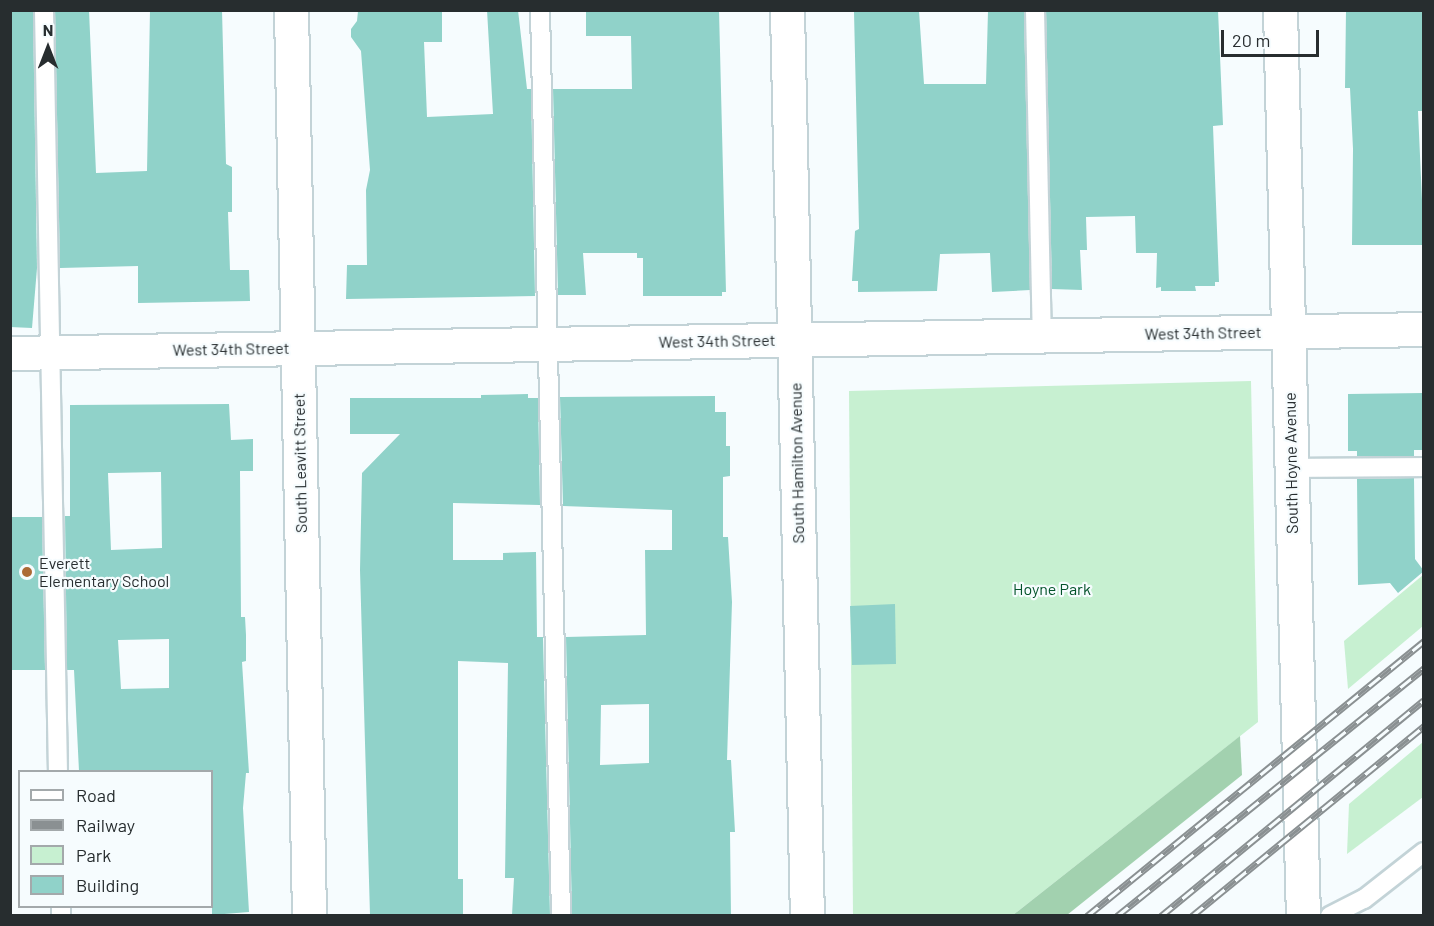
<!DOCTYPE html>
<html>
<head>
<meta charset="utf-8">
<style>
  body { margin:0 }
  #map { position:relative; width:1434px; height:926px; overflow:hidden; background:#f6fcfe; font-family:Barlow,sans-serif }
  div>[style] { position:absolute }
  .green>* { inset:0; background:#c7f0d1 }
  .forest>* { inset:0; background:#a2d1af }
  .building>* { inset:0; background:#90d2c9 }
  .roads { filter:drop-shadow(2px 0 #c3d3d7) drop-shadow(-2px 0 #c3d3d7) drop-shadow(0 2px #c3d3d7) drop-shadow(0 -2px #c3d3d7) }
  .service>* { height:18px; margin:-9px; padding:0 9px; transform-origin:9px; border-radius:9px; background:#fff }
  .minor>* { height:33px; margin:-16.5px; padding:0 16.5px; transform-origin:16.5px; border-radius:16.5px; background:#fff }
  .rail>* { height:7px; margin-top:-3.5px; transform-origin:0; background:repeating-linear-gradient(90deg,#f6fcfe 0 14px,#8a9092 0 28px); box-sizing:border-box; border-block:2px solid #8a9092 }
  .dots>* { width:16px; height:16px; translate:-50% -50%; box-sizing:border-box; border:3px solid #f6fcfe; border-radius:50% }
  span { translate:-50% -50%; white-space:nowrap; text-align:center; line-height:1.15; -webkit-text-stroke:4.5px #f6fcfe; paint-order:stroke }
  .street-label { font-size:16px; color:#272d2f }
  .poi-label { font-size:16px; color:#272d2f }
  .left { translate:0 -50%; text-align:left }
  .park-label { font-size:16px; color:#03532a }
  .frame { position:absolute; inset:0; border:12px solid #272d2f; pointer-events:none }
  .legend { position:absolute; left:18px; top:770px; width:195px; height:138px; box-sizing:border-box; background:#f6fcfe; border:2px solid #a3a9ab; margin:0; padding:8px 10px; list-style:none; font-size:18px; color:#272d2f }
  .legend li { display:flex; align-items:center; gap:12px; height:30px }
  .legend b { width:30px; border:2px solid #a3a9ab }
  .north { position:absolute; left:18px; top:18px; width:60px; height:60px; -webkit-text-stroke:4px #f6fcfe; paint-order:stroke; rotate:0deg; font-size:16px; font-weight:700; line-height:24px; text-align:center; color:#272d2f }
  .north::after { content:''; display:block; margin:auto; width:21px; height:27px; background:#272d2f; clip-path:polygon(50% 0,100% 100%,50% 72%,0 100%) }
  .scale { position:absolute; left:1221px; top:30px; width:98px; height:27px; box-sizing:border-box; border:3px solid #272d2f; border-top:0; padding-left:8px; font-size:18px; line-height:21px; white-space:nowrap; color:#272d2f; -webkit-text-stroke:4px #f6fcfe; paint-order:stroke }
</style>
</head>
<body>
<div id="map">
  <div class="green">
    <i style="clip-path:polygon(1251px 381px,1258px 722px,1013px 915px,853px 915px,849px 391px)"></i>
    <i style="clip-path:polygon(1423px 575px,1423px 626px,1348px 689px,1344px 641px)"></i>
    <i style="clip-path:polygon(1423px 742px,1423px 797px,1347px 854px,1349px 804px)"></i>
  </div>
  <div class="forest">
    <i style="clip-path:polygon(1240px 736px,1242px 775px,1067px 915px,1013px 915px)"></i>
  </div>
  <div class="building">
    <i style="clip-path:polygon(10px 10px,33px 10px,37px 268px,32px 328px,10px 327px)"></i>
    <i style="clip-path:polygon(55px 10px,89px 10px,96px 173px,147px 171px,150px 10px,222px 10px,226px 164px,232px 167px,232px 212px,228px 212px,230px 270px,249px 270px,250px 301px,138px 303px,138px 266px,60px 268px)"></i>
    <i style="clip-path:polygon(442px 10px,442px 42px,424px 42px,427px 117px,493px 114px,487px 10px,518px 10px,527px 89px,531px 89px,535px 296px,346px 299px,347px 265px,367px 265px,366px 190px,370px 170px,361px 51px,351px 37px,351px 29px,357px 21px,358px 11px)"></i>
    <i style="clip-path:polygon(586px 10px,719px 10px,726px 292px,722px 292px,722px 296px,643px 296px,643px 258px,637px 258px,637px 253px,583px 253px,586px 295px,558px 295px,553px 89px,632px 89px,631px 36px,586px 36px)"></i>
    <i style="clip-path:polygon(1024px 10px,1030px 290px,992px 292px,990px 253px,940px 254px,937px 291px,858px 292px,858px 281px,852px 281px,855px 231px,859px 229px,854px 12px,919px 11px,924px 84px,986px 84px,988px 11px)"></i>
    <i style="clip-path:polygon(1046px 10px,1218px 10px,1223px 125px,1213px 126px,1219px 282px,1215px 282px,1215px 286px,1195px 286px,1196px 291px,1161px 291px,1161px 287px,1156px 288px,1157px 253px,1136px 253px,1135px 216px,1086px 217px,1087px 250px,1080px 250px,1082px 290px,1052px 289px)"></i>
    <i style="clip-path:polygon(1346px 10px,1424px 10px,1424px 111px,1418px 111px,1424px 245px,1352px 245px,1353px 149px,1350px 88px,1345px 88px)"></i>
    <i style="clip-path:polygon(1424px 393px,1424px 450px,1414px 450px,1414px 456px,1357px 456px,1357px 451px,1348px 451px,1348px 394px)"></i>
    <i style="clip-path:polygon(528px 394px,528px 398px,538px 398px,540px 505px,453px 503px,453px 560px,503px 560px,503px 553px,536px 552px,537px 637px,543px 637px,550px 915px,512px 915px,514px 878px,505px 878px,508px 663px,458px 661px,458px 879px,463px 879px,463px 915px,370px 915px,360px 570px,362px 473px,400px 434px,350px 434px,350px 398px,481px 398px,481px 395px)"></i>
    <i style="clip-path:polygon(evenodd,715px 396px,715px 412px,726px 412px,726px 446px,730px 446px,730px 476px,723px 477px,723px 537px,728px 537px,732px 602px,727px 760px,731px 760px,735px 832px,730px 832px,731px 915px,572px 915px,566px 637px,646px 635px,645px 550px,672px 550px,672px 510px,563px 506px,560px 397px,715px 396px,649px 704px,649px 763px,600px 765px,601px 705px,649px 704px)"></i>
    <i style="clip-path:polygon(evenodd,229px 404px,231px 440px,253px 439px,253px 471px,240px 471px,241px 617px,245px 617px,246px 635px,246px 661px,242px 662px,249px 773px,246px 773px,243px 808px,249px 912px,212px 915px,212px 771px,79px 771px,74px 670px,67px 670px,65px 516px,70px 516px,70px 405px,229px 404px,161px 472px,162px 548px,111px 550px,108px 473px,161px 472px,229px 404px,169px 639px,169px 688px,121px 689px,118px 640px,169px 639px)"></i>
    <i style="clip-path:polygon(1414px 478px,1415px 559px,1424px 571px,1398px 593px,1390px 583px,1358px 585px,1357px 479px)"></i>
    <i style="clip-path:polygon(10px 517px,42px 517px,45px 670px,10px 670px)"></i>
    <i style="clip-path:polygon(895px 604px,896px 664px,852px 665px,850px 606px)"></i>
  </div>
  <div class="roads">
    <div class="service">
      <i style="left:44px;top:10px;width:762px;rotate:88.95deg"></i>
      <i style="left:540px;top:10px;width:906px;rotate:88.67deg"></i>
      <i style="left:1035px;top:10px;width:325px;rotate:88.8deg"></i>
      <i style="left:1291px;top:468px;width:133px;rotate:-0.4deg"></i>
      <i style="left:61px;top:906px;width:10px;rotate:90deg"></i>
      <i style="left:1330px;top:916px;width:38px;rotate:-27deg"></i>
      <i style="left:1364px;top:899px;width:76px;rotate:-38.1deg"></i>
    </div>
    <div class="minor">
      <i style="left:291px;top:10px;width:906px;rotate:88.86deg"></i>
      <i style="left:787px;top:10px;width:906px;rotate:88.74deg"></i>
      <i style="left:1280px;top:10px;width:906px;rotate:88.55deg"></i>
      <i style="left:10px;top:353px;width:1414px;rotate:-0.97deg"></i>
    </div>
  </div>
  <div class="rail">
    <i style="left:1087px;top:916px;width:435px;rotate:-39.2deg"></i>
    <i style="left:1117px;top:916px;width:395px;rotate:-38.9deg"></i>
    <i style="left:1161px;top:916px;width:340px;rotate:-39.4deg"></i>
    <i style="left:1192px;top:916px;width:300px;rotate:-39.3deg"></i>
  </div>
  <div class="dots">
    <i style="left:27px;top:572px;background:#ac6a35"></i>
  </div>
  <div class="street-label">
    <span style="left:1203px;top:333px;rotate:-1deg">West 34th Street</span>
    <span style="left:717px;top:341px;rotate:-1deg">West 34th Street</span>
    <span style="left:231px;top:349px;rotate:-1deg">West 34th Street</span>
    <span style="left:300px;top:463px;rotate:-91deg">South Leavitt Street</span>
    <span style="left:797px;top:463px;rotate:-91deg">South Hamilton Avenue</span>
    <span style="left:1291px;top:463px;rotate:-91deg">South Hoyne Avenue</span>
  </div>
  <div class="poi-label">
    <span class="left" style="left:39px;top:572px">Everett<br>Elementary School</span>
  </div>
  <div class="park-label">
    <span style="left:1052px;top:589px">Hoyne Park</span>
  </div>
  <div class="frame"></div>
  <ul class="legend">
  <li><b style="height:8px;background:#fff"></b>Road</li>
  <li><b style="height:8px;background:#8a9092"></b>Railway</li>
  <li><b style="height:16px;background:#c7f0d1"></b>Park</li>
  <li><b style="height:16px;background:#90d2c9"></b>Building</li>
  </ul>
  <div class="north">N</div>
  <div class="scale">20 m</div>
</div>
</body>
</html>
